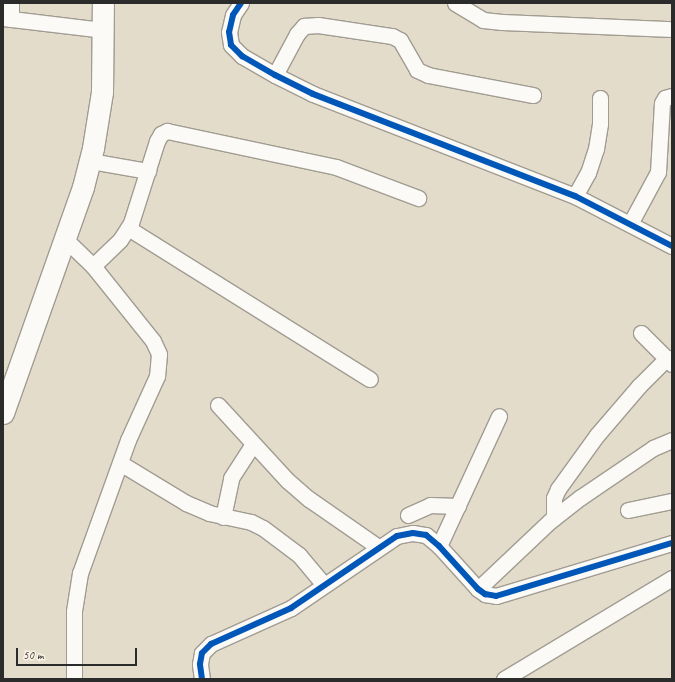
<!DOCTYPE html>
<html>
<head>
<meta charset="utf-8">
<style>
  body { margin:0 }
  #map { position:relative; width:675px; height:682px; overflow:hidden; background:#e4dcca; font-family:Caveat,sans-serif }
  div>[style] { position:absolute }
  .roads { filter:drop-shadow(1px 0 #a19c92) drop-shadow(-1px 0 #a19c92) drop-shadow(0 1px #a19c92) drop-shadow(0 -1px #a19c92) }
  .street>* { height:15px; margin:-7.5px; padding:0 7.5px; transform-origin:7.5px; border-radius:7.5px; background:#fbfaf7 }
  .secondary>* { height:21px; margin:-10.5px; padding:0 10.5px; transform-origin:10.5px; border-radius:10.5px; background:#fbfaf7 }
  .cycleway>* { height:6px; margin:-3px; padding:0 3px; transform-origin:3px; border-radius:3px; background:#0057b8 }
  span { translate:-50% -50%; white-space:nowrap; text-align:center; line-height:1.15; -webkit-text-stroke:4px #fcf5e5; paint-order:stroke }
  .frame { position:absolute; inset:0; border:4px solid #2b2b2b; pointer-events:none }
  .scale { position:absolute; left:16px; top:648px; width:121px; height:18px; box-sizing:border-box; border:2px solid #2b2b2b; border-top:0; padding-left:5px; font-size:12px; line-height:14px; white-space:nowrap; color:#2b2b2b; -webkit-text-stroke:3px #fcf5e5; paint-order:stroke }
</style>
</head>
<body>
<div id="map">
  <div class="roads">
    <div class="street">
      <i style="left:241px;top:3px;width:14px;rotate:124deg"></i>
      <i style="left:233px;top:15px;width:17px;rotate:103deg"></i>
      <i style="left:229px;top:32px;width:13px;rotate:81deg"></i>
      <i style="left:231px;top:45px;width:16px;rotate:45deg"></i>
      <i style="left:242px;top:56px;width:38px;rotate:30deg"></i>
      <i style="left:275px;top:75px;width:42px;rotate:26.6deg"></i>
      <i style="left:313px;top:94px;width:281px;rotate:21.3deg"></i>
      <i style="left:575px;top:196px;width:109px;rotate:27.3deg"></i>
      <i style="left:455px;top:3px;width:33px;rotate:31deg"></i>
      <i style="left:483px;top:20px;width:19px;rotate:6deg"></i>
      <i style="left:502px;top:22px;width:170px;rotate:2.4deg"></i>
      <i style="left:3px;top:18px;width:102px;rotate:6.8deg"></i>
      <i style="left:11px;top:19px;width:16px;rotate:-90deg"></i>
      <i style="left:275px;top:75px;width:47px;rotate:-61.8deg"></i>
      <i style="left:297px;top:34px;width:11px;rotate:-49deg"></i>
      <i style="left:304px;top:26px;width:14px;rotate:-4deg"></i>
      <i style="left:318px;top:25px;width:75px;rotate:8.5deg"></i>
      <i style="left:392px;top:36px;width:9px;rotate:27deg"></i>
      <i style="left:400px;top:40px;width:34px;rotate:60deg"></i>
      <i style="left:417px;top:70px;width:12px;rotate:24deg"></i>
      <i style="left:428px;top:75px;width:107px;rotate:10.8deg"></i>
      <i style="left:90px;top:161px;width:59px;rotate:9.8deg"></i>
      <i style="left:575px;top:196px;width:26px;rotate:-61deg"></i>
      <i style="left:588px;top:173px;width:25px;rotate:-72deg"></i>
      <i style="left:596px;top:149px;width:25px;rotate:-81deg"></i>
      <i style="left:600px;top:124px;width:26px;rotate:-90deg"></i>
      <i style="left:630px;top:224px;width:59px;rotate:-61.7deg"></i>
      <i style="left:658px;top:172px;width:69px;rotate:-86.7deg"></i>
      <i style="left:662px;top:103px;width:6px;rotate:-59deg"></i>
      <i style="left:665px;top:98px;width:7px;rotate:-16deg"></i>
      <i style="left:128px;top:228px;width:285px;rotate:32deg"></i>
      <i style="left:65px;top:239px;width:39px;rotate:44deg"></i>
      <i style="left:93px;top:266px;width:96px;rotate:51.3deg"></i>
      <i style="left:153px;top:341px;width:14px;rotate:65deg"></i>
      <i style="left:159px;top:354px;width:22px;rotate:95deg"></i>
      <i style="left:157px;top:376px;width:70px;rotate:114.4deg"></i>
      <i style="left:128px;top:440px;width:141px;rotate:109.8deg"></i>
      <i style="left:80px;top:573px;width:39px;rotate:99deg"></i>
      <i style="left:74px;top:612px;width:67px;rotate:90deg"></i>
      <i style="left:93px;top:266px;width:37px;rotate:-44deg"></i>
      <i style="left:120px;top:240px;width:20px;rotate:-57deg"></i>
      <i style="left:131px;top:223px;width:86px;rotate:-72.4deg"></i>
      <i style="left:157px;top:141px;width:8px;rotate:-60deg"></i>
      <i style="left:161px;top:134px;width:7px;rotate:-27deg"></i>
      <i style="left:167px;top:131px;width:173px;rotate:12deg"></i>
      <i style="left:336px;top:167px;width:88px;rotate:20.7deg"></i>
      <i style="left:641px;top:333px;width:44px;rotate:45deg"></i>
      <i style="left:218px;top:405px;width:103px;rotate:47.4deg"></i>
      <i style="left:288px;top:481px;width:28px;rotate:41deg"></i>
      <i style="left:309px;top:499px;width:84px;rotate:34.8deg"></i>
      <i style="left:120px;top:463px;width:77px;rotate:31.2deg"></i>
      <i style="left:186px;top:503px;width:25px;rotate:23deg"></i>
      <i style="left:209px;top:513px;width:43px;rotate:12.1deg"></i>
      <i style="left:251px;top:522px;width:13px;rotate:27deg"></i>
      <i style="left:263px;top:528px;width:45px;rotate:36.9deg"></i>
      <i style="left:299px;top:555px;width:39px;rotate:50deg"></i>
      <i style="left:628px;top:510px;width:45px;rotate:-11.6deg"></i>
      <i style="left:408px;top:515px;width:24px;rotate:-24deg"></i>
      <i style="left:430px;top:505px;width:28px;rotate:2deg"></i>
      <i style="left:223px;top:517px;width:40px;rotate:-78deg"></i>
      <i style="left:231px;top:478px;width:40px;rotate:-57.1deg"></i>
      <i style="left:554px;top:518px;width:20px;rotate:-90deg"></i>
      <i style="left:554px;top:498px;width:10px;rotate:-66deg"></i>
      <i style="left:558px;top:489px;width:67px;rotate:-54.2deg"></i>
      <i style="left:597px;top:435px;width:65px;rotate:-49.4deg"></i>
      <i style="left:639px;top:386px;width:40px;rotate:-45deg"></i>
      <i style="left:439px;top:546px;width:143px;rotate:-65.2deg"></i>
      <i style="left:478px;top:589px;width:99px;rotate:-43.4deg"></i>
      <i style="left:550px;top:521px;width:39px;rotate:-38deg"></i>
      <i style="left:581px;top:497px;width:87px;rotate:-34.2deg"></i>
      <i style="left:653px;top:448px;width:21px;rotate:-23deg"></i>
      <i style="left:202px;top:679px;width:15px;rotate:-98deg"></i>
      <i style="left:200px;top:664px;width:11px;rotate:-80deg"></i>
      <i style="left:202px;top:653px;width:13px;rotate:-45deg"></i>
      <i style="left:211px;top:644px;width:88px;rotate:-24.2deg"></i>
      <i style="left:291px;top:608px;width:128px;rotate:-34.2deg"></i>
      <i style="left:397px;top:536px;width:16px;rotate:-11deg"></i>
      <i style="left:413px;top:533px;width:13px;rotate:9deg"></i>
      <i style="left:426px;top:535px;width:17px;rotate:40deg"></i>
      <i style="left:439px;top:546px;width:58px;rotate:47.8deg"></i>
      <i style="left:478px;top:589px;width:9px;rotate:36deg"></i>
      <i style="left:485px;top:594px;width:11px;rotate:10deg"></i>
      <i style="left:496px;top:596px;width:184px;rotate:-16.8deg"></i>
      <i style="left:504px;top:679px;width:196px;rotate:-31deg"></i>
    </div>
    <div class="secondary">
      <i style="left:3px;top:413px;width:240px;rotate:-70.5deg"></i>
      <i style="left:83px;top:187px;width:40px;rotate:-75.6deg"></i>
      <i style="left:93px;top:148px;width:57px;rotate:-80.9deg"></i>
      <i style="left:102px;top:92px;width:89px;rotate:-89.4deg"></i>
    </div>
  </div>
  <div class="cycleway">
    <i style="left:241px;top:3px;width:14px;rotate:124deg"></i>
    <i style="left:233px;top:15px;width:17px;rotate:103deg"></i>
    <i style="left:229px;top:32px;width:13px;rotate:81deg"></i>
    <i style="left:231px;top:45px;width:16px;rotate:45deg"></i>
    <i style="left:242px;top:56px;width:38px;rotate:30deg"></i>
    <i style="left:275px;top:75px;width:42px;rotate:26.6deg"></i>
    <i style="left:313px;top:94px;width:281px;rotate:21.3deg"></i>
    <i style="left:575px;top:196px;width:109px;rotate:27.3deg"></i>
    <i style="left:202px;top:679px;width:15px;rotate:-98deg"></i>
    <i style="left:200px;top:664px;width:11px;rotate:-80deg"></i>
    <i style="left:202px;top:653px;width:13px;rotate:-45deg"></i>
    <i style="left:211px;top:644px;width:88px;rotate:-24.2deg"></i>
    <i style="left:291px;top:608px;width:128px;rotate:-34.2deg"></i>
    <i style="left:397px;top:536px;width:16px;rotate:-11deg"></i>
    <i style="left:413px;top:533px;width:13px;rotate:9deg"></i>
    <i style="left:426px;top:535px;width:17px;rotate:40deg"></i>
    <i style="left:439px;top:546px;width:58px;rotate:47.8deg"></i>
    <i style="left:478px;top:589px;width:9px;rotate:36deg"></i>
    <i style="left:485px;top:594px;width:11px;rotate:10deg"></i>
    <i style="left:496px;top:596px;width:184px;rotate:-16.8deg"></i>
  </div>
  <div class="frame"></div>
  <div class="scale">50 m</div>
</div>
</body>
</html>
